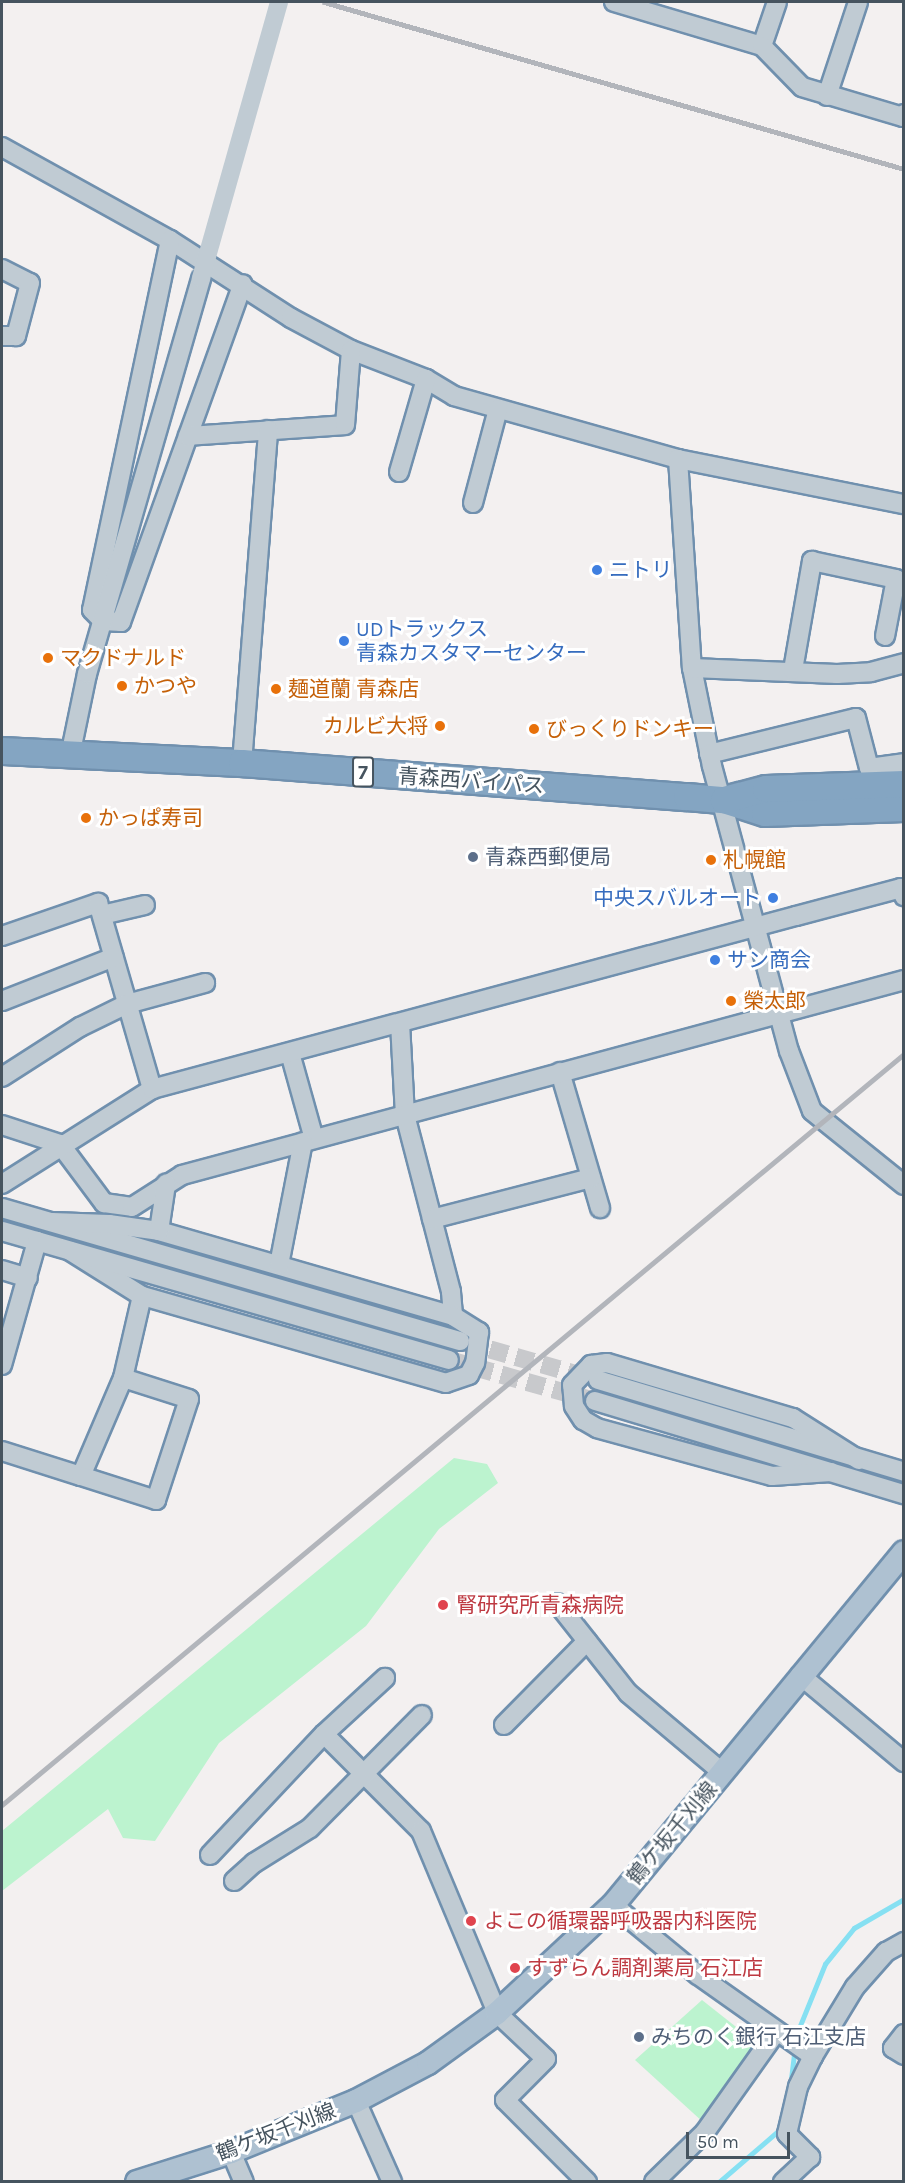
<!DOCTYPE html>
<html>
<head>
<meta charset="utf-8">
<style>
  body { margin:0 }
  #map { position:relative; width:905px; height:2183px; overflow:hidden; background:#f3f0f0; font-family:Karla,"Noto Sans JP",sans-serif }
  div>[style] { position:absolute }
  .green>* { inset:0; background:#bcf3cf }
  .stream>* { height:4.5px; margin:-2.25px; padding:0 2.25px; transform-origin:2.25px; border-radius:2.25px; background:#86e0f2 }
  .minor-tunnel>* { height:18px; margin-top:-9px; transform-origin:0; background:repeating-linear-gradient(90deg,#c8c9cc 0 18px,transparent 0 27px) }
  .roads { filter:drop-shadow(2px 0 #7090ae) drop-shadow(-2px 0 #7090ae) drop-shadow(0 2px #7090ae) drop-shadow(0 -2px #7090ae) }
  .minor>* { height:18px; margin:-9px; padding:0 9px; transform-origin:9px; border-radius:9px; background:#c0cbd3 }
  .major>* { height:22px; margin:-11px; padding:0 11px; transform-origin:11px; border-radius:11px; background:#aec1d1 }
  .highway>* { height:26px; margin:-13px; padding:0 13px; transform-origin:13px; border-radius:13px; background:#84a5c2 }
  .rail>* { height:4.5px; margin:-2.25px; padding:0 2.25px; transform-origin:2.25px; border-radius:2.25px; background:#b2b5bb }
  .minor-bridge>* { height:18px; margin:-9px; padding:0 9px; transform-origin:9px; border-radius:9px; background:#c0cbd3 }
  .dots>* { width:16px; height:16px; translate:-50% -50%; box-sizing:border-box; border:3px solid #fff; border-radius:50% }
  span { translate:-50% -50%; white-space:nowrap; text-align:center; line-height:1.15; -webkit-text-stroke:6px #fff; paint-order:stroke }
  .shield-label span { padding:2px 4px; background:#fff; border:2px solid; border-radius:4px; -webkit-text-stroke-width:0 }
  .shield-label { font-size:20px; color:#46545f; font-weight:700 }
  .shop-label { font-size:21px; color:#366cbe }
  .left { translate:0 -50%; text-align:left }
  .right { translate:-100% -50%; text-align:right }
  .food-label { font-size:21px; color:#c56008 }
  .street-label { font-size:21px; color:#46545f }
  .service-label { font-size:21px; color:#4e5e75 }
  .health-label { font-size:21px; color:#be3a42 }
  .frame { position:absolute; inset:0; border:3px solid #46545f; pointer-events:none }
  .scale { position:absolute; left:686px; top:2132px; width:104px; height:27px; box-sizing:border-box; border:3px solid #46545f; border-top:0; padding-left:8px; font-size:18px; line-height:21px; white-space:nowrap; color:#46545f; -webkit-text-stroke:4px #fff; paint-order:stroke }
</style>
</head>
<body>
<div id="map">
  <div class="green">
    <i style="clip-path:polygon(454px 1458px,487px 1464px,498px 1483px,439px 1529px,366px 1626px,219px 1743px,155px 1841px,123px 1838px,108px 1809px,2px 1891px,2px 1831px)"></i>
    <i style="clip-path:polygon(702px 2000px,759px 2045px,704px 2123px,635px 2060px)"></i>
  </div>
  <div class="stream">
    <i style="left:797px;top:2033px;width:74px;rotate:-67.9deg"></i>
    <i style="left:825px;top:1964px;width:46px;rotate:-51.1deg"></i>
    <i style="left:854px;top:1928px;width:58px;rotate:-30.1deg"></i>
    <i style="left:790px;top:2087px;width:33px;rotate:-83deg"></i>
    <i style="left:719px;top:2182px;width:78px;rotate:-40.8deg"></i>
    <i style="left:778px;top:2131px;width:23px;rotate:-75deg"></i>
  </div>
  <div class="minor-tunnel">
    <i style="left:464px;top:1342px;width:134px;rotate:16deg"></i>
    <i style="left:449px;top:1360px;width:152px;rotate:15.7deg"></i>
  </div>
  <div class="roads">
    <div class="minor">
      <i style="left:614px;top:2px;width:154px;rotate:16.6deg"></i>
      <i style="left:777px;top:2px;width:46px;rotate:108.8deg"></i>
      <i style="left:762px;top:46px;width:57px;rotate:45.7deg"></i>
      <i style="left:802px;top:87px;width:105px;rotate:16.5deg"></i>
      <i style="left:903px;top:117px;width:3px;rotate:-72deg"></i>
      <i style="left:827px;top:96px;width:99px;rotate:-71.7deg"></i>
      <i style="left:2px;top:147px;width:192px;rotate:29deg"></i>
      <i style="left:170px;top:240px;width:144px;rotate:32.8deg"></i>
      <i style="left:291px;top:318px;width:68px;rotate:28.1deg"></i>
      <i style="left:351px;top:350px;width:80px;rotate:21.1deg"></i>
      <i style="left:426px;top:379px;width:33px;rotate:31deg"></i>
      <i style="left:454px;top:396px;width:233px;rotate:15.7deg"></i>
      <i style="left:678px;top:459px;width:230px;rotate:11.3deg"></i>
      <i style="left:170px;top:240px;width:378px;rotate:101.9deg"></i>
      <i style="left:92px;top:610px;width:16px;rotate:45deg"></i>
      <i style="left:103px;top:621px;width:18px;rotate:3deg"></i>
      <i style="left:121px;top:622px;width:359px;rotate:-70.2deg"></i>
      <i style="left:2px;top:269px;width:31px;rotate:27deg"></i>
      <i style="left:30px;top:283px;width:55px;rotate:104.8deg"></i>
      <i style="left:16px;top:336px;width:14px;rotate:180deg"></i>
      <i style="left:188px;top:436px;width:157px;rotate:-4deg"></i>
      <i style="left:345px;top:425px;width:75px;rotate:-85.4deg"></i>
      <i style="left:678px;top:459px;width:209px;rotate:86.2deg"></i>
      <i style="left:692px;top:668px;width:100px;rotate:78.5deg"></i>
      <i style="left:712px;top:766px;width:295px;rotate:74.9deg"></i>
      <i style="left:789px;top:1051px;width:64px;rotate:69deg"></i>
      <i style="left:812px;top:1111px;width:118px;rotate:38.8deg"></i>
      <i style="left:399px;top:472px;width:97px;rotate:-73.8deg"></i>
      <i style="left:473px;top:503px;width:97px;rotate:-75.1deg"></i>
      <i style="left:692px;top:668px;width:145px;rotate:2.4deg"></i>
      <i style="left:837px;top:674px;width:34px;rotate:-3deg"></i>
      <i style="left:871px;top:672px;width:34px;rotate:-15deg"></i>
      <i style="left:793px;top:670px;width:111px;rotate:-80.1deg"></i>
      <i style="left:812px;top:561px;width:86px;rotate:12.1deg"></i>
      <i style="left:896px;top:579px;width:58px;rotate:100.9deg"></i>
      <i style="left:709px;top:754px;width:151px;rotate:-13.8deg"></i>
      <i style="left:856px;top:718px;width:52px;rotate:75.4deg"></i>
      <i style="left:869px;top:768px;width:35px;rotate:-8deg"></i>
      <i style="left:70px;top:756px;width:84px;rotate:-78.3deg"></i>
      <i style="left:87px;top:674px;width:412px;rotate:-73.9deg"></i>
      <i style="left:242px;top:763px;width:334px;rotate:-85.5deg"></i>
      <i style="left:102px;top:915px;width:44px;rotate:-13.1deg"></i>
      <i style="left:2px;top:936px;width:102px;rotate:-19deg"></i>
      <i style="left:98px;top:903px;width:194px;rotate:73.8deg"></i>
      <i style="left:2px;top:1001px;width:120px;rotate:-21.4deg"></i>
      <i style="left:400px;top:1023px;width:92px;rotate:86.9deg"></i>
      <i style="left:405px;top:1115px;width:183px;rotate:75.4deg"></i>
      <i style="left:451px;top:1292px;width:24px;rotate:85deg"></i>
      <i style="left:290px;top:1053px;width:89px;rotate:74.4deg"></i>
      <i style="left:560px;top:1072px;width:142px;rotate:73.6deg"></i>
      <i style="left:2px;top:1077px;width:93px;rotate:-32.7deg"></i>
      <i style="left:80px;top:1027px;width:52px;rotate:-26.1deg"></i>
      <i style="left:127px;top:1004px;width:81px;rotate:-15.1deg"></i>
      <i style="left:2px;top:1125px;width:61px;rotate:18.1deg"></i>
      <i style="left:60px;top:1144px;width:74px;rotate:53.3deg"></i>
      <i style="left:104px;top:1203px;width:28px;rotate:8deg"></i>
      <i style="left:132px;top:1207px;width:59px;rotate:-32.6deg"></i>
      <i style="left:182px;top:1175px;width:748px;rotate:-15.11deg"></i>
      <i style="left:2px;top:1184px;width:178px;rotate:-32.3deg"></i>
      <i style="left:152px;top:1089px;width:667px;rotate:-15.04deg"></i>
      <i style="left:796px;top:916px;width:109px;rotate:-14.9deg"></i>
      <i style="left:901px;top:888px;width:9px;rotate:69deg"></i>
      <i style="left:2px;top:1208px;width:477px;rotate:16.2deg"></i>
      <i style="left:432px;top:1219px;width:164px;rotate:-14.5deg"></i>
      <i style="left:52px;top:1222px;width:57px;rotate:2deg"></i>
      <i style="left:109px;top:1224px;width:50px;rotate:8deg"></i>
      <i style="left:159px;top:1231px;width:306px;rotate:16.1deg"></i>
      <i style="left:453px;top:1316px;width:31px;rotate:32deg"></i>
      <i style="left:479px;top:1332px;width:31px;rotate:97deg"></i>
      <i style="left:475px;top:1363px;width:13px;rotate:117deg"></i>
      <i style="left:469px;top:1375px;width:24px;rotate:161deg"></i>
      <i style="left:446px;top:1383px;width:316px;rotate:-164deg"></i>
      <i style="left:142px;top:1296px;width:85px;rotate:-148deg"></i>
      <i style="left:2px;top:1231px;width:465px;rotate:16.1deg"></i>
      <i style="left:159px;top:1231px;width:48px;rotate:-81.5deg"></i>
      <i style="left:279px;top:1265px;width:125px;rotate:-79deg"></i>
      <i style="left:2px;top:1270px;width:27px;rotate:17deg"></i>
      <i style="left:2px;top:1365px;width:129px;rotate:-74.2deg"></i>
      <i style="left:598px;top:1380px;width:320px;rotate:16.7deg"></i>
      <i style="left:595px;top:1401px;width:323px;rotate:16.8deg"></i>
      <i style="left:2px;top:1451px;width:83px;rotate:17.6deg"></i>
      <i style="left:81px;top:1476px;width:107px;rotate:-66.8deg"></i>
      <i style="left:123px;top:1378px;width:84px;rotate:-77deg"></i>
      <i style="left:831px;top:1472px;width:59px;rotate:176.1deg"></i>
      <i style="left:772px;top:1476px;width:181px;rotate:-164.7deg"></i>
      <i style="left:597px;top:1428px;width:16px;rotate:-150deg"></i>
      <i style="left:583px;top:1420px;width:17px;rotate:-123deg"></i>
      <i style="left:574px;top:1406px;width:21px;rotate:-95deg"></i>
      <i style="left:572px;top:1385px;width:28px;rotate:-46deg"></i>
      <i style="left:591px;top:1365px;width:16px;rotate:-7deg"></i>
      <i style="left:607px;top:1363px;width:194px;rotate:16.5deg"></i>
      <i style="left:793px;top:1418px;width:78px;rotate:32.5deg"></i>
      <i style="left:81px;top:1476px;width:79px;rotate:17.7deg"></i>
      <i style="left:156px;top:1500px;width:106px;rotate:-71.9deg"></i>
      <i style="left:189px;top:1399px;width:69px;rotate:-162.3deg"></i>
      <i style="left:557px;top:1603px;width:115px;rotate:51.7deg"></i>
      <i style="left:628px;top:1693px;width:124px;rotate:40.1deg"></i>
      <i style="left:800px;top:1675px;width:136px;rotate:39.9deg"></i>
      <i style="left:504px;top:1725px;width:118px;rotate:-45.3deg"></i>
      <i style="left:324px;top:1734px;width:137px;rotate:45deg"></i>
      <i style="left:421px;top:1831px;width:197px;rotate:67.3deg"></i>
      <i style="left:497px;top:2013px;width:67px;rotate:43.2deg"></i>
      <i style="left:546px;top:2059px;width:58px;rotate:135deg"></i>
      <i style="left:505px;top:2100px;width:116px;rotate:45deg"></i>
      <i style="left:210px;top:1855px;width:166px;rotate:-46.7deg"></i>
      <i style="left:324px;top:1734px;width:83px;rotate:-42.6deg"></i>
      <i style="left:234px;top:1881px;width:27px;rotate:-42deg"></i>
      <i style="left:254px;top:1863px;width:66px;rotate:-32deg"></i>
      <i style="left:310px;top:1828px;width:159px;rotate:-45.3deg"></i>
      <i style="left:613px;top:1905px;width:110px;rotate:39.5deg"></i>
      <i style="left:698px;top:1975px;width:141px;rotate:35.2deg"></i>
      <i style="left:813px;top:2056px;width:34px;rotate:116deg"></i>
      <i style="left:798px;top:2087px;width:48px;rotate:103.2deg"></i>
      <i style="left:787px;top:2134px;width:33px;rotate:45deg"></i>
      <i style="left:810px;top:2157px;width:37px;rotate:137deg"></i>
      <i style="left:904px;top:2034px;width:18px;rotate:128deg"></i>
      <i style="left:893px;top:2048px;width:13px;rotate:32deg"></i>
      <i style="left:813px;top:2056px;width:81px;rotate:-58.7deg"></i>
      <i style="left:855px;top:1987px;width:47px;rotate:-48.5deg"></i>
      <i style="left:886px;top:1952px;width:21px;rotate:-29deg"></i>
      <i style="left:356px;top:2101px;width:89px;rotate:66deg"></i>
      <i style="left:231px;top:2152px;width:33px;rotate:67deg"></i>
      <i style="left:654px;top:2182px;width:71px;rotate:-44.4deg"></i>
      <i style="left:705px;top:2132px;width:123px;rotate:-54.6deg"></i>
    </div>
    <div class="major">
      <i style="left:137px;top:2182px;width:99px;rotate:-17.7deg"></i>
      <i style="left:231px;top:2152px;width:135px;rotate:-22.2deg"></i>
      <i style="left:356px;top:2101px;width:81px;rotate:-27.8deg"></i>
      <i style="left:428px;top:2063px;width:85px;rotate:-35.9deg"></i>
      <i style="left:497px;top:2013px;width:158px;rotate:-43deg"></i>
      <i style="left:613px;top:1905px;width:457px;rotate:-50.5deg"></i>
    </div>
    <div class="highway">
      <i style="left:2px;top:751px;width:240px;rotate:2.9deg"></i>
      <i style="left:242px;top:763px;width:446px;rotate:4.4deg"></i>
      <i style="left:687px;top:797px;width:37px;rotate:5deg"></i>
      <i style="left:724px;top:800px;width:43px;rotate:17.6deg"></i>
      <i style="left:765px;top:813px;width:139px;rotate:-2.1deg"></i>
      <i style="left:724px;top:800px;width:43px;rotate:-14.7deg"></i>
      <i style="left:766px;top:789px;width:138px;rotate:-2.1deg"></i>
    </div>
  </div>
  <div class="rail">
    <i style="left:324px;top:2px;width:604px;rotate:16.06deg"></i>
    <i style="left:2px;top:1805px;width:1174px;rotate:-39.78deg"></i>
  </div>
  <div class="minor-bridge">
    <i style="left:201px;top:278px;width:287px;rotate:-74.2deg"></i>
  </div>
  <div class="dots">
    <i style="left:597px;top:570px;background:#3f7fe0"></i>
    <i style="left:344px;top:641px;background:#3f7fe0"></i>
    <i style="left:48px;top:658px;background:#e8710a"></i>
    <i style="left:122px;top:686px;background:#e8710a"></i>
    <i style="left:276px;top:689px;background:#e8710a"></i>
    <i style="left:440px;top:726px;background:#e8710a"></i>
    <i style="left:534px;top:729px;background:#e8710a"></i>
    <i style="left:86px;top:818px;background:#e8710a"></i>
    <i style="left:473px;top:857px;background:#5c6f8a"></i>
    <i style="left:711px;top:860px;background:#e8710a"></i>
    <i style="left:773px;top:898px;background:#3f7fe0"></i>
    <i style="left:715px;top:960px;background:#3f7fe0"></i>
    <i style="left:731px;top:1001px;background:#e8710a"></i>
    <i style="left:443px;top:1605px;background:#e0444e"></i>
    <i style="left:471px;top:1921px;background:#e0444e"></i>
    <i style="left:515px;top:1968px;background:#e0444e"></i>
    <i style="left:639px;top:2037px;background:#5c6f8a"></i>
  </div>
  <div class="shield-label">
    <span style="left:363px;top:772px">7</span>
  </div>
  <div class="shop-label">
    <span class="left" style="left:609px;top:570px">ニトリ</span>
    <span class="left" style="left:356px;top:641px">UDトラックス<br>青森カスタマーセンター</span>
    <span class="right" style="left:761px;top:898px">中央スバルオート</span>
    <span class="left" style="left:727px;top:960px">サン商会</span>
  </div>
  <div class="food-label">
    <span class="left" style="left:60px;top:658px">マクドナルド</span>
    <span class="left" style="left:134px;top:686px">かつや</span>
    <span class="left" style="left:288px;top:689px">麺道蘭 青森店</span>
    <span class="right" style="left:428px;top:726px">カルビ大将</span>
    <span class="left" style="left:546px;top:729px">びっくりドンキー</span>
    <span class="left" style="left:98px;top:818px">かっぱ寿司</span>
    <span class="left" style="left:723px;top:860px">札幌館</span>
    <span class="left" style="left:743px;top:1001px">榮太郎</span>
  </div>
  <div class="street-label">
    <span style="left:471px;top:781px;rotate:4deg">青森西バイパス</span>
    <span style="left:672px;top:1833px;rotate:-50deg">鶴ケ坂千刈線</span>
    <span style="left:276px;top:2132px;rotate:-21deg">鶴ケ坂千刈線</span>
  </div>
  <div class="service-label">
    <span class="left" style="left:485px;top:857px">青森西郵便局</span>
    <span class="left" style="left:651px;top:2037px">みちのく銀行 石江支店</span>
  </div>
  <div class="health-label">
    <span class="left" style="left:456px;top:1605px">腎研究所青森病院</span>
    <span class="left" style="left:484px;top:1921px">よこの循環器呼吸器内科医院</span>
    <span class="left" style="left:527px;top:1968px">すずらん調剤薬局 石江店</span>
  </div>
  <div class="frame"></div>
  <div class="scale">50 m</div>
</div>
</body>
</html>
